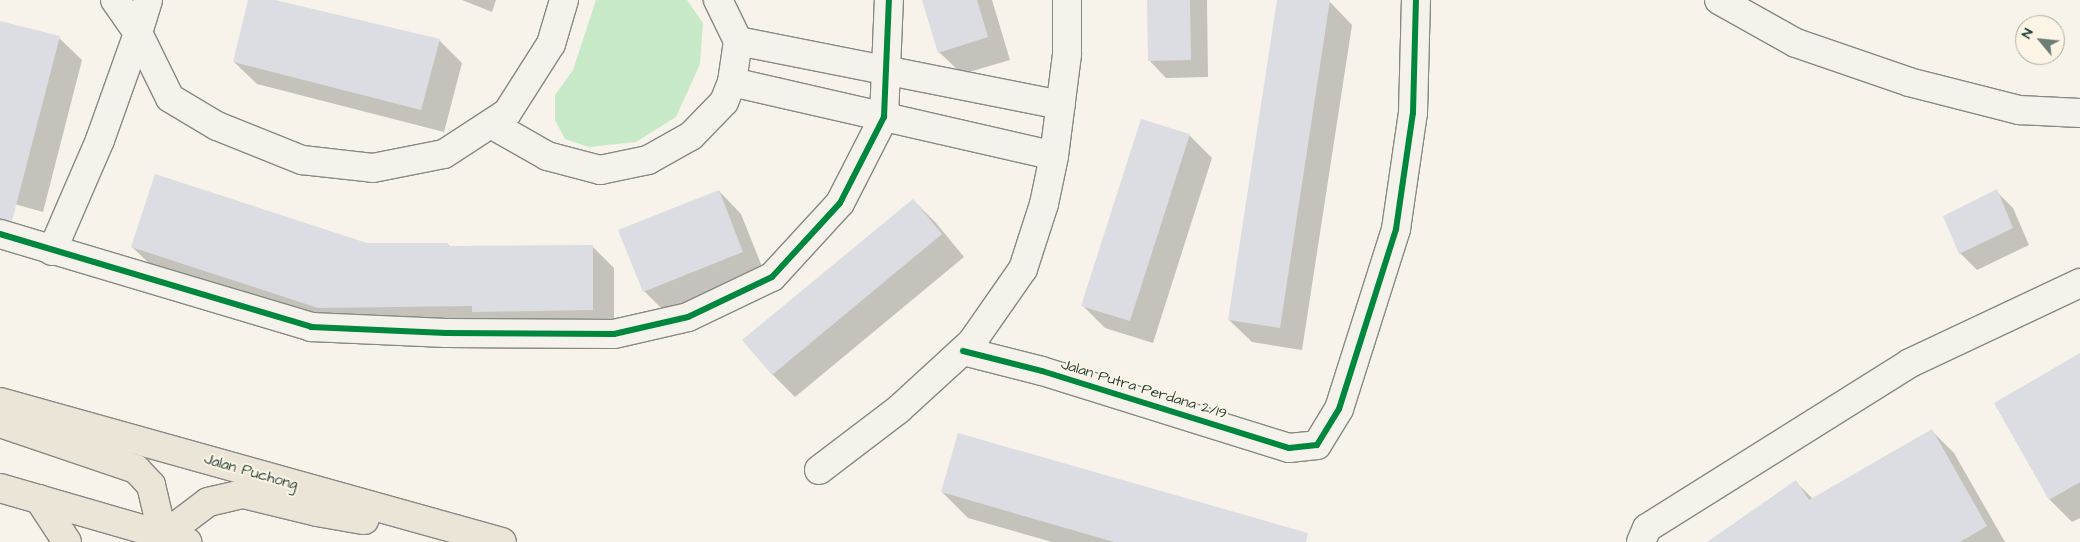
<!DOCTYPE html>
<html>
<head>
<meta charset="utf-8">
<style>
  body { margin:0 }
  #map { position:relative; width:2080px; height:542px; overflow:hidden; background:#f7f3ea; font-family:"Architects Daughter",sans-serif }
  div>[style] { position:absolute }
  .green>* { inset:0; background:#c8e9c7 }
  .shadow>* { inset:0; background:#0003 }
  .building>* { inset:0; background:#dcdde2 }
  .roads { filter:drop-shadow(1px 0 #868984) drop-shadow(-1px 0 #868984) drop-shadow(0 1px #868984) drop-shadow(0 -1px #868984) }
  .minor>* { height:28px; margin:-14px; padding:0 14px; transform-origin:14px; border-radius:14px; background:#f5f2ec }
  .major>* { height:28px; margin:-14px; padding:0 14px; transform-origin:14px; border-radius:14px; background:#eae5d6 }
  .cycleway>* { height:6px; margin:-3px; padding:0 3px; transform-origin:3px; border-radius:3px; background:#00873e }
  span { translate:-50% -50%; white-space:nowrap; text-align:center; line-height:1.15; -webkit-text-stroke:4px #fcf5e5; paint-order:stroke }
  .street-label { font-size:15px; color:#1f3d34 }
  .north { position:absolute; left:2015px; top:15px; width:50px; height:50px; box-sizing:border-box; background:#fcf5e5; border:1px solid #a4ab9e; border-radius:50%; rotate:298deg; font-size:14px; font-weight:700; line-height:20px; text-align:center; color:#1f3d34 }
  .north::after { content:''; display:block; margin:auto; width:18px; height:22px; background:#6b7d74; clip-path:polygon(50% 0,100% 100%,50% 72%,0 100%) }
</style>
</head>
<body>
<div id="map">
  <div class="green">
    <i style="clip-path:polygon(596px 0,687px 0,703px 23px,700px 64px,676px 117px,636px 142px,589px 147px,565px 139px,555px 120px,555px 95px,573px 70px)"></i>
  </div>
  <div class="shadow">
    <i style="clip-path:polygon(250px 0,269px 0,439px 40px,462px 63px,444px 132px,257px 84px,234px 62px)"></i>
    <i style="clip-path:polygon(462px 0,496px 0,492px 12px)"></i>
    <i style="clip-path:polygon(923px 0,992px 0,1010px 60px,962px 74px,939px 52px)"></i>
    <i style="clip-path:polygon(1148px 0,1207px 0,1208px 77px,1166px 78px,1149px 60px)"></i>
    <i style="clip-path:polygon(1278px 0,1330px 2px,1352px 25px,1302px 350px,1252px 342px,1229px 320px)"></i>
    <i style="clip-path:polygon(0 23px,59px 38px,82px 60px,43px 212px,0 200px)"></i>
    <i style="clip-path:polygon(1189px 135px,1212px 158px,1153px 343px,1105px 328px,1083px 306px)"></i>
    <i style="clip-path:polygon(719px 191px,741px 214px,765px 274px,666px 313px,644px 291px)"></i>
    <i style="clip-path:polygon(1996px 191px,2013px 208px,2029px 245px,1977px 270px,1960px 253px)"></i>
    <i style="clip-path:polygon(913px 200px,936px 223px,964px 257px,795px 397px,772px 374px)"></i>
    <i style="clip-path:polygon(447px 244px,451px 247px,592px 246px,614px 268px,614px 331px,341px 329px,154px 268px,132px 247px)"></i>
    <i style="clip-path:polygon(2080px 361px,2080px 518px,2072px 522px,2050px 500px,1995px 404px)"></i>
    <i style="clip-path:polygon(1932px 431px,1954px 453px,2005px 542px,1716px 542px,1796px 482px,1813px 499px)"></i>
    <i style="clip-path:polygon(942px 492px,1304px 542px,1052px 542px,968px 518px)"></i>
  </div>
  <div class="building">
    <i style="clip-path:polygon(248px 0,275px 0,440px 39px,421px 110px,233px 62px)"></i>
    <i style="clip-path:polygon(922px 0,977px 0,988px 37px,938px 53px)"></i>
    <i style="clip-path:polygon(1147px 0,1190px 0,1191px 60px,1148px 61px)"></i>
    <i style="clip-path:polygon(1277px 0,1330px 0,1280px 328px,1228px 320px)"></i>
    <i style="clip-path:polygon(0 21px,60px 36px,12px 221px,0 219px)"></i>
    <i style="clip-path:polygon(1141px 119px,1190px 134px,1130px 321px,1081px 306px)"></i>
    <i style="clip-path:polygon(155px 174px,367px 243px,448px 243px,448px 246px,593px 245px,593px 310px,472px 312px,472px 306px,318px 308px,131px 247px)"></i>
    <i style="clip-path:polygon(1997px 189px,2013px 228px,1959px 254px,1943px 216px)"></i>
    <i style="clip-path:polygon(719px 190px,743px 252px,643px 292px,618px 230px)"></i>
    <i style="clip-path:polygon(913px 199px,942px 234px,772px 375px,742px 340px)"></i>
    <i style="clip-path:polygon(2080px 353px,2080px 482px,2049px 500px,1994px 403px)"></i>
    <i style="clip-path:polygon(1932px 429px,1987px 526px,1960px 542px,1707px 542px,1796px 480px,1809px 500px)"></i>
    <i style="clip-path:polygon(958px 433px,1308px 533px,1306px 542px,1114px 542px,941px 492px)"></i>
  </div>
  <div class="roads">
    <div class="minor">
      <i style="left:115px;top:0;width:40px;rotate:55.1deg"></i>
      <i style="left:138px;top:33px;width:72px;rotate:63.8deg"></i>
      <i style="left:170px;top:98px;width:55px;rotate:30.8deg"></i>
      <i style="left:217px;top:126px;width:92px;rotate:21.8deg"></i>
      <i style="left:302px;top:160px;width:71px;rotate:6.4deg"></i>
      <i style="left:373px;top:168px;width:72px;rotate:-11.2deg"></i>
      <i style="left:444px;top:154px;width:75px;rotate:-33.1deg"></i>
      <i style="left:507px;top:113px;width:82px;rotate:-57.5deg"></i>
      <i style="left:551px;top:44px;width:46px;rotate:-73.5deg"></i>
      <i style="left:1719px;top:0;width:88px;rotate:29.2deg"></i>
      <i style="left:1796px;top:43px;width:120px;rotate:19deg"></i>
      <i style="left:1909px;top:82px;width:114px;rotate:14.3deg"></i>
      <i style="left:2019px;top:110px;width:61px;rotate:2.8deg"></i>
      <i style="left:738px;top:41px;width:329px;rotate:11.2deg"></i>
      <i style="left:732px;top:82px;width:330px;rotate:12.9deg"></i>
      <i style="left:491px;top:124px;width:64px;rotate:29.7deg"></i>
      <i style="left:547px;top:156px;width:55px;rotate:14.8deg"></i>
      <i style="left:600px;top:170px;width:49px;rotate:-11.8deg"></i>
      <i style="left:648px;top:160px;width:49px;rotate:-29.2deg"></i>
      <i style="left:691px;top:136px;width:47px;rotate:-45.9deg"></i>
      <i style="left:724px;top:102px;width:22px;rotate:-68deg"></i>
      <i style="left:732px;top:82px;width:41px;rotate:-81.7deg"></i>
      <i style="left:738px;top:41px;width:46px;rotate:-116deg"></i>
      <i style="left:0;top:234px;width:325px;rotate:16.6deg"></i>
      <i style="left:311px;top:327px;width:135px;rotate:2.5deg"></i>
      <i style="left:446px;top:333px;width:168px;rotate:0.3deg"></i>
      <i style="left:614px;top:334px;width:76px;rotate:-12.9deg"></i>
      <i style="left:688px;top:317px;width:93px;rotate:-25.5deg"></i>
      <i style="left:772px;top:277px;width:100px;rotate:-47.4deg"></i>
      <i style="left:840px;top:203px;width:97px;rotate:-62.9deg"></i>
      <i style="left:884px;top:117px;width:117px;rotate:-87.6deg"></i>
      <i style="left:52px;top:251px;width:121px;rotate:-66.6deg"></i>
      <i style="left:100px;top:140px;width:114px;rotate:-70.4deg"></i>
      <i style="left:138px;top:33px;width:34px;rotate:-73deg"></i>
      <i style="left:963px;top:351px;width:81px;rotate:14.2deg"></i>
      <i style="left:1042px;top:371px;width:259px;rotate:17.3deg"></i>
      <i style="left:1289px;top:448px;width:28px;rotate:-6deg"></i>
      <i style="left:1317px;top:445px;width:42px;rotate:-58.6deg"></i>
      <i style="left:1339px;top:409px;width:189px;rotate:-72.4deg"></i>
      <i style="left:1396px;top:229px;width:117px;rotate:-81.7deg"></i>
      <i style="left:1413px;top:113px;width:113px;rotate:-88.5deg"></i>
      <i style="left:819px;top:470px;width:101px;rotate:-37.3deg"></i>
      <i style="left:899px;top:409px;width:99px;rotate:-42.5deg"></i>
      <i style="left:972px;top:342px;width:89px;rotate:-55.1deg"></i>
      <i style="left:1023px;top:269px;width:68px;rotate:-72.1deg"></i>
      <i style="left:1044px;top:204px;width:49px;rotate:-78.2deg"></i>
      <i style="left:1054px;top:156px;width:103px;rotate:-82.7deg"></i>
      <i style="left:1067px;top:54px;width:54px;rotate:-90deg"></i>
      <i style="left:1641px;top:542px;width:15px;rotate:-67deg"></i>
      <i style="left:1647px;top:528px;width:310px;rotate:-32.1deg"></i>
      <i style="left:1910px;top:363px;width:188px;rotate:-25.2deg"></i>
    </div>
    <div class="major">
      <i style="left:0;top:402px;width:521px;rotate:15.58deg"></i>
      <i style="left:0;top:423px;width:144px;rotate:18.7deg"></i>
      <i style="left:136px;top:469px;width:22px;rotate:47deg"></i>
      <i style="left:151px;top:485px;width:52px;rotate:76.8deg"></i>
      <i style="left:163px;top:536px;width:56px;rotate:-37.1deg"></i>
      <i style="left:208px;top:502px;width:36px;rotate:-13deg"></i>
      <i style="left:243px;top:494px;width:76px;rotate:13.7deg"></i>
      <i style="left:317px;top:512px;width:48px;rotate:9.7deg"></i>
      <i style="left:0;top:488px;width:195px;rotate:16.1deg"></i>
      <i style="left:39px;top:499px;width:51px;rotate:56.9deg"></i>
    </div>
  </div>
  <div class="cycleway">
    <i style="left:0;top:234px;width:325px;rotate:16.6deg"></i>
    <i style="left:311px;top:327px;width:135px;rotate:2.5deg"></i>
    <i style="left:446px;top:333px;width:168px;rotate:0.3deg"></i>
    <i style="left:614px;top:334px;width:76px;rotate:-12.9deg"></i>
    <i style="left:688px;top:317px;width:93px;rotate:-25.5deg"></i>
    <i style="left:772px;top:277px;width:100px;rotate:-47.4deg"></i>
    <i style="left:840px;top:203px;width:97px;rotate:-62.9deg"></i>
    <i style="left:884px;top:117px;width:117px;rotate:-87.6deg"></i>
    <i style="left:963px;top:351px;width:81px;rotate:14.2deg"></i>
    <i style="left:1042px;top:371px;width:259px;rotate:17.3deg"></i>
    <i style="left:1289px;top:448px;width:28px;rotate:-6deg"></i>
    <i style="left:1317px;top:445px;width:42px;rotate:-58.6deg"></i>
    <i style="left:1339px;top:409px;width:189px;rotate:-72.4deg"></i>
    <i style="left:1396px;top:229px;width:117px;rotate:-81.7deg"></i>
    <i style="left:1413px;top:113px;width:113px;rotate:-88.5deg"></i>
  </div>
  <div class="street-label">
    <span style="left:1144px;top:389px;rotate:17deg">Jalan Putra Perdana 2/19</span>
    <span style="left:251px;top:472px;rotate:16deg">Jalan Puchong</span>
  </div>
  <div class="north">N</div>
</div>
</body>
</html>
